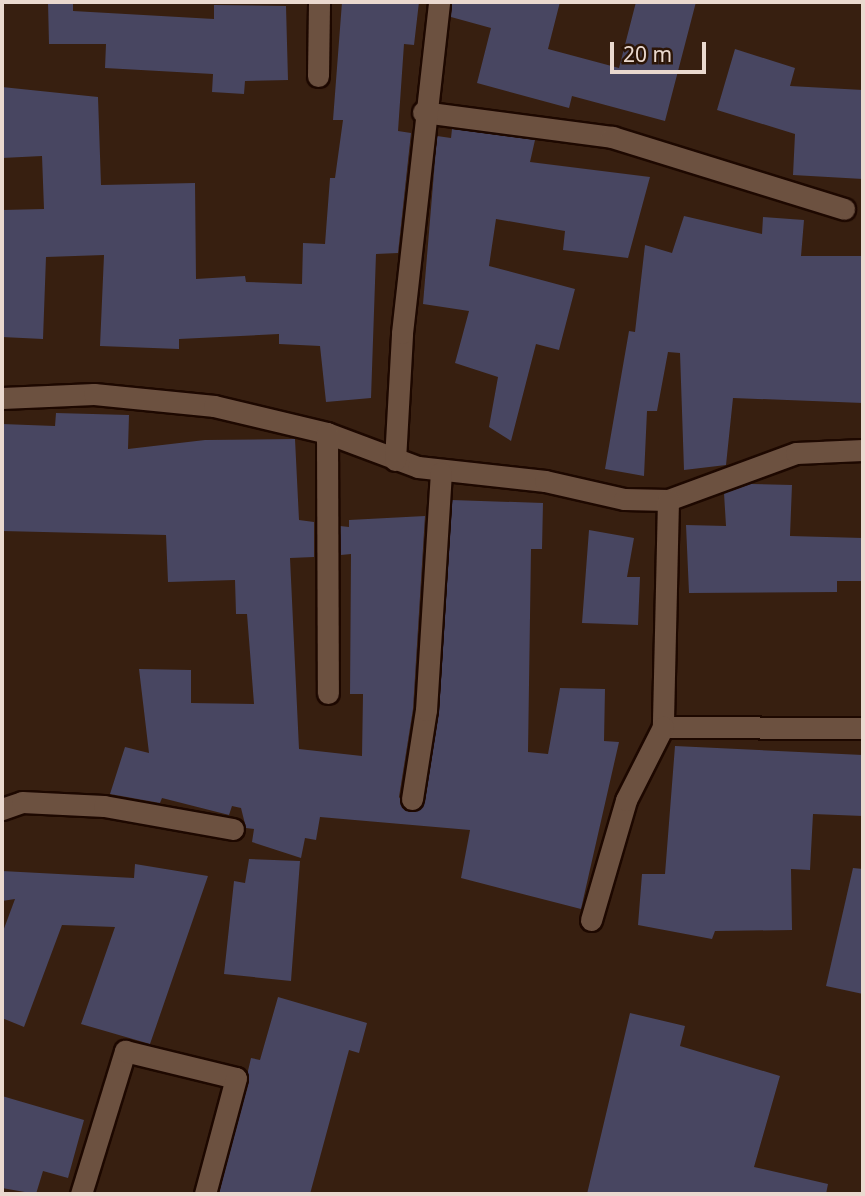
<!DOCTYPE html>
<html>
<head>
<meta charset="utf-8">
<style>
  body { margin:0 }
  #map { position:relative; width:865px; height:1196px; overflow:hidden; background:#371f10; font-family:"Noto Sans",sans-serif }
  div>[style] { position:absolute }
  .building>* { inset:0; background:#484661 }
  .roads { filter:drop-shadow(2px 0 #1d0800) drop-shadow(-2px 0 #1d0800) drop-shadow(0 2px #1d0800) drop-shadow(0 -2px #1d0800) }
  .minor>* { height:21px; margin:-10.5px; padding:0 10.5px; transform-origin:10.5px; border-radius:10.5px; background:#6c5140 }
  span { translate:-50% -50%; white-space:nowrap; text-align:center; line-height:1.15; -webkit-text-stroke:5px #2c1506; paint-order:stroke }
  .frame { position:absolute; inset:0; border:4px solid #ead9cf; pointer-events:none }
  .scale { position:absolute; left:610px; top:42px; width:96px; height:32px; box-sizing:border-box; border:4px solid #ead9cf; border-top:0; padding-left:9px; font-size:21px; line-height:24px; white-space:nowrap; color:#ead9cf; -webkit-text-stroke:5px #2c1506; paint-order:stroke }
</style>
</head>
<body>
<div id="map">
  <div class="building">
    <i style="clip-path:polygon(48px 2px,73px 2px,73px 11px,214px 19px,214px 5px,286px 6px,288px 80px,245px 81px,244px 94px,212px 92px,213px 74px,105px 68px,106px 44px,49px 44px)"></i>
    <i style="clip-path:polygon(342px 2px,419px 2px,414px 45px,404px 44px,398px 131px,411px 133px,398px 253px,376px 254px,371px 398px,326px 402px,320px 346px,279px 344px,279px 334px,179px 339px,179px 349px,100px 346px,104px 255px,46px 257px,43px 339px,2px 337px,2px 210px,44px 209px,42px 156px,2px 158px,2px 87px,98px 97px,101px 185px,195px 183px,196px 279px,245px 276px,246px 282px,302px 284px,303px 243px,325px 244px,330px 178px,335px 178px,343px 120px,333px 120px)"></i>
    <i style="clip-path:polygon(452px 2px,560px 2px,548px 49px,619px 68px,636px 2px,696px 2px,665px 121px,572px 96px,569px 108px,477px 83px,491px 28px,451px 17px)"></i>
    <i style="clip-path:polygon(735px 49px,795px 68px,790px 86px,863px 90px,863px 179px,793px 175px,795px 134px,717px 110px)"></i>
    <i style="clip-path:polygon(452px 129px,535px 140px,530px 162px,650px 177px,628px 258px,563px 250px,565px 231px,496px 219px,489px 266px,575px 289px,559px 350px,536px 344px,511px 441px,489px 427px,498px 377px,455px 363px,469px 311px,423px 304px,437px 136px,451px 138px)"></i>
    <i style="clip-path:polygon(684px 216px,762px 234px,763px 217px,804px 220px,801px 256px,863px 256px,863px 403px,733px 398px,726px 465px,684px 470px,680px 353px,668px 352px,657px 411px,647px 411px,644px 476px,605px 469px,629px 331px,635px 332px,645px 245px,672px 253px)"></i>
    <i style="clip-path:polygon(56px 413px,129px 415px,128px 449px,205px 440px,295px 439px,299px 520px,314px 522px,314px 557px,290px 558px,299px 749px,362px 756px,363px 694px,350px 694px,351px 554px,341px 555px,340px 526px,349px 527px,349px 520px,425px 516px,413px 709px,399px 797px,409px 812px,425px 801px,439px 712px,452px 500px,543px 503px,542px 549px,531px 549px,528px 752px,548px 754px,560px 688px,605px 689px,604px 741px,619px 742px,581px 909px,461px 878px,470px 830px,320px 817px,316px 840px,305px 838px,301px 858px,252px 842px,254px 829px,246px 828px,241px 808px,232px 806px,229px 815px,162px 798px,160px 803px,110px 794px,125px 747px,149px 753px,139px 669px,191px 670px,191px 703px,254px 704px,247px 614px,236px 614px,235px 580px,168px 582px,166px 535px,2px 531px,2px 424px,55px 426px)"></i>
    <i style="clip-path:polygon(751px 484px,792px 485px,790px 536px,863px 538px,863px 581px,837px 581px,837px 592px,689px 593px,686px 525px,726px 526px,724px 493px)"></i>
    <i style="clip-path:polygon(589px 530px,634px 538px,627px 577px,640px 577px,638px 625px,582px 623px)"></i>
    <i style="clip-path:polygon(675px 746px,863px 755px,863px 816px,813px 814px,810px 870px,791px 869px,792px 930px,715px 931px,712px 939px,638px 925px,642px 874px,665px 874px)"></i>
    <i style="clip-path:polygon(249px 859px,300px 861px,291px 981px,224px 974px,234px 881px,245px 883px)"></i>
    <i style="clip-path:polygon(135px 864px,208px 876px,150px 1044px,81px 1024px,115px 927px,62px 925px,24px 1027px,2px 1018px,2px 934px,15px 899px,2px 901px,2px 871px,134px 878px)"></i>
    <i style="clip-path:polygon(853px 868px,863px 869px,863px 994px,826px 986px)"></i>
    <i style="clip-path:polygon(278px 997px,367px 1023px,359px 1053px,349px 1050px,310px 1194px,219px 1194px,251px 1058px,260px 1060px)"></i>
    <i style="clip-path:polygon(630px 1013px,685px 1026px,680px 1046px,780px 1076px,754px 1167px,828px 1184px,826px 1194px,587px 1194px)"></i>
    <i style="clip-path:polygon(2px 1096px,84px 1120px,68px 1178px,43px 1171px,36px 1194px,2px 1188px)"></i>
  </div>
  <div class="roads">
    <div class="minor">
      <i style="left:318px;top:76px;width:74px;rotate:-89.2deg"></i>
      <i style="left:423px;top:112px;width:191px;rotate:7.5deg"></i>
      <i style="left:612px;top:137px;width:243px;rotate:17.2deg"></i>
      <i style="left:2px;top:398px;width:92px;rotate:-2.5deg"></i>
      <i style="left:94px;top:394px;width:121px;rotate:5.7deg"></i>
      <i style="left:214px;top:406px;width:116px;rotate:13.4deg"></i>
      <i style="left:327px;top:433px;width:97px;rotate:20.5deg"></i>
      <i style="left:418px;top:467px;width:128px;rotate:6.3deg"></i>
      <i style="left:545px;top:481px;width:81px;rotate:12.8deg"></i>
      <i style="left:624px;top:499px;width:44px;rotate:1.3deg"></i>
      <i style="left:668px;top:500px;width:136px;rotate:-20.2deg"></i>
      <i style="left:796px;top:453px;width:67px;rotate:-2.6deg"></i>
      <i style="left:327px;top:433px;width:260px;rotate:89.8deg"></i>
      <i style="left:395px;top:460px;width:127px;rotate:-86.8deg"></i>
      <i style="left:402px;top:333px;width:333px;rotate:-83.6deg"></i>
      <i style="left:668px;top:500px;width:227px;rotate:91.3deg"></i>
      <i style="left:663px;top:727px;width:200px;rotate:0.3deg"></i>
      <i style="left:412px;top:799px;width:90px;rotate:-81.1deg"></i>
      <i style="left:426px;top:710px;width:238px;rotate:-86.4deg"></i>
      <i style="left:2px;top:809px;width:21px;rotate:-19deg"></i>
      <i style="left:22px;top:802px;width:82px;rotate:2.8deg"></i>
      <i style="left:104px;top:806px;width:131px;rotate:10.1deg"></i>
      <i style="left:591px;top:920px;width:125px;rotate:-73.7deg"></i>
      <i style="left:626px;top:800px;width:82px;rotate:-63.1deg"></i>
      <i style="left:81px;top:1194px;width:150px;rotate:-72.9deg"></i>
      <i style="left:125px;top:1051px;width:114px;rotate:13.7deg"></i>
      <i style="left:236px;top:1078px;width:120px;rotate:105deg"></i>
    </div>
  </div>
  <div class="frame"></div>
  <div class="scale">20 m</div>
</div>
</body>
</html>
